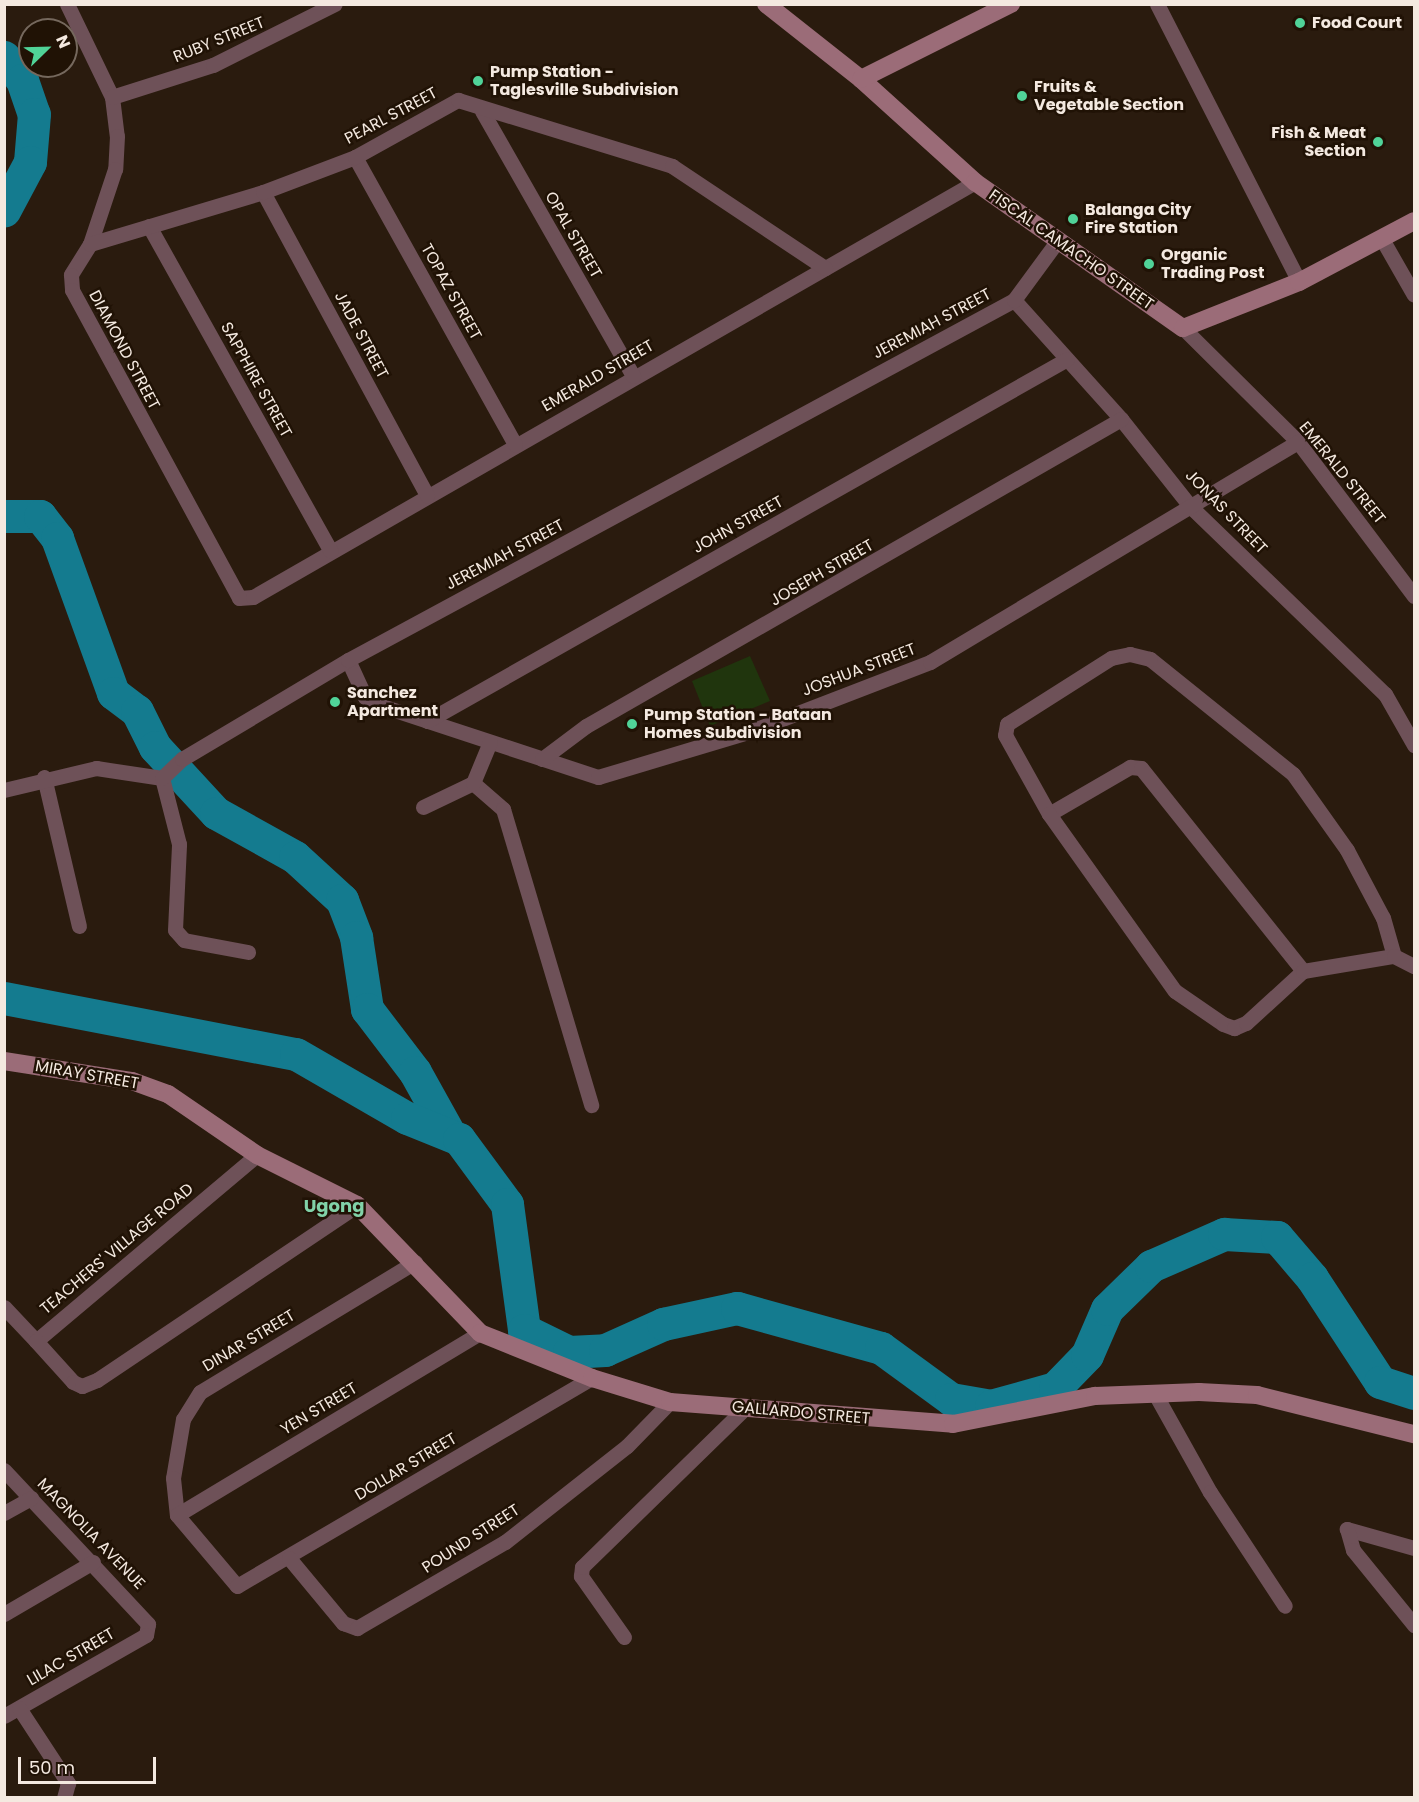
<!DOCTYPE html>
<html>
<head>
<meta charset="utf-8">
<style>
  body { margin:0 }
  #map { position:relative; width:1419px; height:1802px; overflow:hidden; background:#2a1b0e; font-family:Poppins,sans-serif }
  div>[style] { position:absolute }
  .green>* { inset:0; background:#20350d }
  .river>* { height:33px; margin:-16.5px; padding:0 16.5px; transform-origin:16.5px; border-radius:16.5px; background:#147b8f }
  .street>* { height:15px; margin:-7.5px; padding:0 7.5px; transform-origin:7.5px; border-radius:7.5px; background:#6e5158 }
  .secondary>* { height:18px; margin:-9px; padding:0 9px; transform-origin:9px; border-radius:9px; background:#9b6c78 }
  .dots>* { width:16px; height:16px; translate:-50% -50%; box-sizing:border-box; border:3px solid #201205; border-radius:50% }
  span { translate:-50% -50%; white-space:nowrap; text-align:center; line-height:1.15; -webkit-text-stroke:5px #201205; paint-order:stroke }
  .poi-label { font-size:16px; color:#f4e9e0; font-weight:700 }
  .left { translate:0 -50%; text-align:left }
  .right { translate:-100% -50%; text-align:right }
  .street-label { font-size:16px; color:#f4e9e0 }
  .neighbourhood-label { font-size:18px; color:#81d2a8; font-weight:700 }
  .frame { position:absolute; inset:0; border:6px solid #f4e9e0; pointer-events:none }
  .north { position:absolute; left:18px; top:18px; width:60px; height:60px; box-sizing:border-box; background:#201205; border:2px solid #75685d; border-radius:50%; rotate:67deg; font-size:16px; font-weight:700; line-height:24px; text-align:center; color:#f4e9e0 }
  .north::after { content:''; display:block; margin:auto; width:21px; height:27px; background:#50d398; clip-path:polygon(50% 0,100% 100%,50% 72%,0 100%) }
  .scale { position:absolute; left:18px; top:1757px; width:138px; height:27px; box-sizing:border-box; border:3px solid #f4e9e0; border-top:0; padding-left:8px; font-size:18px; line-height:21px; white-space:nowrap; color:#f4e9e0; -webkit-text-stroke:4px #201205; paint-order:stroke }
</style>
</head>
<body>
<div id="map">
  <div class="green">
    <i style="clip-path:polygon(750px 656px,770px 701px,710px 726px,692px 681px)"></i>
  </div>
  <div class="river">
    <i style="left:4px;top:57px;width:29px;rotate:52deg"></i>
    <i style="left:22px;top:80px;width:36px;rotate:71deg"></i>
    <i style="left:34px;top:114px;width:48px;rotate:94.8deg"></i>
    <i style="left:30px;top:162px;width:55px;rotate:118deg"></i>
    <i style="left:4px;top:516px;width:36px"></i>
    <i style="left:40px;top:516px;width:28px;rotate:52deg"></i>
    <i style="left:57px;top:538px;width:165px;rotate:70.1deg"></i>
    <i style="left:113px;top:693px;width:30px;rotate:37deg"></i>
    <i style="left:137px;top:711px;width:40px;rotate:63.4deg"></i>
    <i style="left:155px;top:747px;width:90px;rotate:47.3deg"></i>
    <i style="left:216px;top:813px;width:90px;rotate:29.1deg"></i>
    <i style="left:295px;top:857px;width:64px;rotate:42.5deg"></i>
    <i style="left:342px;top:900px;width:40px;rotate:69deg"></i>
    <i style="left:356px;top:937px;width:73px;rotate:81.3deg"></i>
    <i style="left:367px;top:1009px;width:79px;rotate:52.7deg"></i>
    <i style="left:415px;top:1072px;width:72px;rotate:60.9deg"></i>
    <i style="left:4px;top:998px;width:297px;rotate:10.9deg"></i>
    <i style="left:296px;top:1054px;width:128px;rotate:30deg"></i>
    <i style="left:407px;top:1118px;width:56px;rotate:22deg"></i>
    <i style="left:459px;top:1139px;width:81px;rotate:53.6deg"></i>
    <i style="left:507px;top:1204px;width:127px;rotate:82.3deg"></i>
    <i style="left:524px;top:1330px;width:50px;rotate:26.1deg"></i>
    <i style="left:569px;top:1352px;width:36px;rotate:-3deg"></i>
    <i style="left:605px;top:1350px;width:64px;rotate:-24.1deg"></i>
    <i style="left:663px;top:1324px;width:76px;rotate:-12.2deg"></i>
    <i style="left:737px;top:1308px;width:149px;rotate:15.5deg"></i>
    <i style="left:881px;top:1348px;width:87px;rotate:36.1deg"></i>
    <i style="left:951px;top:1399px;width:41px;rotate:9.9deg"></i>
    <i style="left:991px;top:1406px;width:66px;rotate:-15.7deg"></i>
    <i style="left:1055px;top:1388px;width:46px;rotate:-45.9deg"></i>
    <i style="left:1087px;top:1355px;width:50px;rotate:-66.5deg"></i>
    <i style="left:1107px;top:1309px;width:62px;rotate:-44.3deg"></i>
    <i style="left:1151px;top:1266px;width:80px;rotate:-23.7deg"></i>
    <i style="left:1224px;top:1234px;width:53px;rotate:3.2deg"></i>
    <i style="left:1277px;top:1237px;width:54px;rotate:49.5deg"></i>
    <i style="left:1312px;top:1278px;width:124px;rotate:56.8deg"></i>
    <i style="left:1380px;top:1382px;width:36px;rotate:18deg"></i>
  </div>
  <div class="street">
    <i style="left:67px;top:4px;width:103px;rotate:64.2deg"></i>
    <i style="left:112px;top:97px;width:39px;rotate:83deg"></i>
    <i style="left:117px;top:136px;width:33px;rotate:93deg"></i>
    <i style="left:115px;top:169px;width:79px;rotate:108.4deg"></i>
    <i style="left:90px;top:244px;width:36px;rotate:122deg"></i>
    <i style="left:71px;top:275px;width:15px;rotate:86deg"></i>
    <i style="left:72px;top:290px;width:350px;rotate:61.5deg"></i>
    <i style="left:239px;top:598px;width:14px;rotate:-4deg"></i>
    <i style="left:253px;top:597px;width:833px;rotate:-29.89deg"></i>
    <i style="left:1157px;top:4px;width:312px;rotate:62.9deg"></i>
    <i style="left:112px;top:97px;width:106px;rotate:-17.6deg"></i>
    <i style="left:213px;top:65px;width:136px;rotate:-26.6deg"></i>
    <i style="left:482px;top:111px;width:305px;rotate:60.3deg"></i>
    <i style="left:355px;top:157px;width:329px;rotate:60.9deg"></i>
    <i style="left:263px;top:192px;width:345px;rotate:61.6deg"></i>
    <i style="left:149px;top:226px;width:372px;rotate:60.8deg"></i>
    <i style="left:1382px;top:239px;width:64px;rotate:60.3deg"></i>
    <i style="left:90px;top:244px;width:181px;rotate:-16.7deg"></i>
    <i style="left:263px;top:192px;width:98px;rotate:-20.8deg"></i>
    <i style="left:355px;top:157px;width:118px;rotate:-29deg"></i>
    <i style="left:458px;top:100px;width:224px;rotate:17.1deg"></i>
    <i style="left:672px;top:166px;width:184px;rotate:33.7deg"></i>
    <i style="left:1014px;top:300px;width:160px;rotate:48deg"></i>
    <i style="left:1121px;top:419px;width:111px;rotate:51.6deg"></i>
    <i style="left:1190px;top:506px;width:271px;rotate:44deg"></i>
    <i style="left:1385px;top:694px;width:59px;rotate:60.4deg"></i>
    <i style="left:1183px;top:328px;width:162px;rotate:44.7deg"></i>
    <i style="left:1298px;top:442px;width:193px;rotate:53deg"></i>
    <i style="left:348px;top:660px;width:41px;rotate:65.3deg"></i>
    <i style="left:365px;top:697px;width:13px;rotate:32deg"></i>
    <i style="left:376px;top:704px;width:234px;rotate:18.2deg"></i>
    <i style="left:598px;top:777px;width:160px;rotate:-16.7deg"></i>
    <i style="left:751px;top:731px;width:192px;rotate:-21.1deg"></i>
    <i style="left:930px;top:662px;width:429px;rotate:-30.9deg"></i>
    <i style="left:427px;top:721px;width:735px;rotate:-29.49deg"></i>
    <i style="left:542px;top:759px;width:55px;rotate:-36.9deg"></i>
    <i style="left:586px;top:726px;width:617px;rotate:-29.85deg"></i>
    <i style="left:44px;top:777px;width:153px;rotate:76.8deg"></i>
    <i style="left:473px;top:783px;width:40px;rotate:41deg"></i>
    <i style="left:503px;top:809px;width:309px;rotate:73.4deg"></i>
    <i style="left:4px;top:790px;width:95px;rotate:-13.4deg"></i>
    <i style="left:96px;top:768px;width:67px;rotate:8.6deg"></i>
    <i style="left:423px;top:807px;width:55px;rotate:-25.6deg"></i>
    <i style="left:473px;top:783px;width:44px;rotate:-67.5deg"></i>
    <i style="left:1049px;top:814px;width:94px;rotate:-30.1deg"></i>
    <i style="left:1130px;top:767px;width:11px;rotate:5deg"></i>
    <i style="left:1141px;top:768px;width:260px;rotate:51.4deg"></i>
    <i style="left:248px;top:952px;width:65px;rotate:-169.4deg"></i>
    <i style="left:184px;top:940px;width:13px;rotate:-132deg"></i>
    <i style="left:175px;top:930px;width:86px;rotate:-87.3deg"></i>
    <i style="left:179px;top:844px;width:68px;rotate:-104.4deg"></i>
    <i style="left:162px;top:778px;width:28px;rotate:-44deg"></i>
    <i style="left:182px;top:759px;width:193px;rotate:-30.8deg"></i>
    <i style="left:348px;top:660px;width:757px;rotate:-28.39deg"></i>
    <i style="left:1014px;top:300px;width:74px;rotate:-53.7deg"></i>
    <i style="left:1394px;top:956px;width:40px;rotate:-106deg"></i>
    <i style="left:1383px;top:918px;width:77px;rotate:-117.9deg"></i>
    <i style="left:1347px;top:850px;width:93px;rotate:-125.4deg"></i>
    <i style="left:1293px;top:774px;width:184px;rotate:-141.2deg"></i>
    <i style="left:1150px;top:659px;width:21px;rotate:-166deg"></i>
    <i style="left:1130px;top:654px;width:19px;rotate:168deg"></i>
    <i style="left:1111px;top:658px;width:123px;rotate:147.6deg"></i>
    <i style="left:1007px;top:724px;width:11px;rotate:100deg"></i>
    <i style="left:1005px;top:735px;width:90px;rotate:60.9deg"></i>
    <i style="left:1049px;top:814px;width:217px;rotate:54.6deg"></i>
    <i style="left:1175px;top:991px;width:58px;rotate:34.5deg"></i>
    <i style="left:1223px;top:1024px;width:12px;rotate:20deg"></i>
    <i style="left:1234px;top:1028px;width:13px;rotate:-23deg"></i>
    <i style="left:1246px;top:1023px;width:77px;rotate:-42.4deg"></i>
    <i style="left:1303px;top:971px;width:92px;rotate:-9.4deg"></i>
    <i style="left:1394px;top:956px;width:22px;rotate:27deg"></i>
    <i style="left:415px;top:1262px;width:251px;rotate:148.8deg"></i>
    <i style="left:200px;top:1392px;width:32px;rotate:122deg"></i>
    <i style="left:183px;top:1419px;width:60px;rotate:99.6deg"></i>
    <i style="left:173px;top:1478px;width:37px;rotate:84deg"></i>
    <i style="left:177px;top:1515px;width:93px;rotate:49.8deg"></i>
    <i style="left:237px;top:1586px;width:411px;rotate:-30.4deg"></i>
    <i style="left:4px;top:1307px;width:47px;rotate:46.7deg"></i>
    <i style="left:36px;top:1341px;width:289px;rotate:-40.1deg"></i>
    <i style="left:36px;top:1341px;width:55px;rotate:47.9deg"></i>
    <i style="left:73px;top:1382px;width:10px;rotate:24deg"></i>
    <i style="left:82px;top:1386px;width:16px;rotate:-22deg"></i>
    <i style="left:97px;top:1380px;width:313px;rotate:-33.9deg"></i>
    <i style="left:1154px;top:1392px;width:115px;rotate:60.8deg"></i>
    <i style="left:1210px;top:1492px;width:136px;rotate:56.7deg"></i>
    <i style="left:4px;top:1470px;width:211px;rotate:46.9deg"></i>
    <i style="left:148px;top:1624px;width:11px;rotate:100deg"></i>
    <i style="left:146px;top:1635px;width:163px;rotate:150.3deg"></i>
    <i style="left:4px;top:1513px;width:31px;rotate:-29deg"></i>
    <i style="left:177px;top:1515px;width:353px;rotate:-31deg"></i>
    <i style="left:1414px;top:1548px;width:70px;rotate:-164.2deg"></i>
    <i style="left:1347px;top:1529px;width:22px;rotate:74deg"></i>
    <i style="left:1353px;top:1550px;width:97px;rotate:50.9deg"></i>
    <i style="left:289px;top:1558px;width:85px;rotate:50.3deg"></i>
    <i style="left:343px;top:1623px;width:15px;rotate:20deg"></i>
    <i style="left:357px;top:1628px;width:171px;rotate:-30.2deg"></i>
    <i style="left:505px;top:1542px;width:155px;rotate:-38.2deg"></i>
    <i style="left:627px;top:1446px;width:62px;rotate:-45.7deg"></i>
    <i style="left:4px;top:1614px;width:103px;rotate:-30.3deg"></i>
    <i style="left:624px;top:1637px;width:75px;rotate:-125.2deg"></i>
    <i style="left:581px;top:1576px;width:9px;rotate:-84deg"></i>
    <i style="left:582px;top:1567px;width:229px;rotate:-44.3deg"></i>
    <i style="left:19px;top:1708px;width:90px;rotate:56.8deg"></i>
    <i style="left:68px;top:1783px;width:16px;rotate:105deg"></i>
  </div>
  <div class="secondary">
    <i style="left:766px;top:4px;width:121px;rotate:38.3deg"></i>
    <i style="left:861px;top:79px;width:154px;rotate:42.1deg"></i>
    <i style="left:975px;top:182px;width:254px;rotate:35.1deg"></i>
    <i style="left:1183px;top:328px;width:125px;rotate:-21.6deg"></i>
    <i style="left:1299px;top:282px;width:130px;rotate:-27.9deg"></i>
    <i style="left:861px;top:79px;width:168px;rotate:-26.6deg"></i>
    <i style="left:4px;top:1061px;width:130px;rotate:8.9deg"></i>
    <i style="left:132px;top:1081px;width:38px;rotate:20deg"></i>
    <i style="left:168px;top:1094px;width:108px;rotate:34.4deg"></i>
    <i style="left:257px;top:1155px;width:112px;rotate:26.6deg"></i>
    <i style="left:357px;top:1205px;width:178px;rotate:46.1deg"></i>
    <i style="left:480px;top:1333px;width:121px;rotate:21.9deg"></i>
    <i style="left:592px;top:1378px;width:82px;rotate:17.1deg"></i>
    <i style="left:670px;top:1402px;width:284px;rotate:4.4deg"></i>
    <i style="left:953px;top:1424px;width:145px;rotate:-11.2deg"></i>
    <i style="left:1095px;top:1396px;width:104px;rotate:-2.2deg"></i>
    <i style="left:1199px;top:1392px;width:58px;rotate:3deg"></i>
    <i style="left:1257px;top:1395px;width:162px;rotate:14deg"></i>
  </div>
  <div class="dots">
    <i style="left:1300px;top:23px;background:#50d398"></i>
    <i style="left:478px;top:81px;background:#50d398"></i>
    <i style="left:1022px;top:96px;background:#50d398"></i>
    <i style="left:1378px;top:142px;background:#50d398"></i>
    <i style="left:1073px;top:219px;background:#50d398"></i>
    <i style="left:1149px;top:264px;background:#50d398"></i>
    <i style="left:335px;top:702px;background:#50d398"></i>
    <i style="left:632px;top:724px;background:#50d398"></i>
  </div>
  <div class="poi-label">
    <span class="left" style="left:1312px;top:23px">Food Court</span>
    <span class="left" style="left:490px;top:81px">Pump Station -<br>Taglesville Subdivision</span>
    <span class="left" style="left:1034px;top:96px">Fruits &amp;<br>Vegetable Section</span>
    <span class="right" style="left:1366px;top:142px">Fish &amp; Meat<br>Section</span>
    <span class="left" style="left:1085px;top:219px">Balanga City<br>Fire Station</span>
    <span class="left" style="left:1161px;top:264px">Organic<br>Trading Post</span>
    <span class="left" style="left:347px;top:702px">Sanchez<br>Apartment</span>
    <span class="left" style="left:644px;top:724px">Pump Station - Bataan<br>Homes Subdivision</span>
  </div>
  <div class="street-label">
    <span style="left:219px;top:40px;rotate:-22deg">RUBY STREET</span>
    <span style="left:391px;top:116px;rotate:-28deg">PEARL STREET</span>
    <span style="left:573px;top:235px;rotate:60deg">OPAL STREET</span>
    <span style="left:1071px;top:250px;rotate:35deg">FISCAL CAMACHO STREET</span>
    <span style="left:451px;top:292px;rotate:61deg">TOPAZ STREET</span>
    <span style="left:932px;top:324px;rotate:-28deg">JEREMIAH STREET</span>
    <span style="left:361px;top:335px;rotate:62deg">JADE STREET</span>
    <span style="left:124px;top:350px;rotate:62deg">DIAMOND STREET</span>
    <span style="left:598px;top:376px;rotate:-30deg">EMERALD STREET</span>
    <span style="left:256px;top:380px;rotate:61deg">SAPPHIRE STREET</span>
    <span style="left:1342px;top:473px;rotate:51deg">EMERALD STREET</span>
    <span style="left:1226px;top:512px;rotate:46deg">JONAS STREET</span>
    <span style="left:738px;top:525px;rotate:-29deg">JOHN STREET</span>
    <span style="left:505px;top:555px;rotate:-28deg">JEREMIAH STREET</span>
    <span style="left:822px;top:573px;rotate:-30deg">JOSEPH STREET</span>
    <span style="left:859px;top:670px;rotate:-21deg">JOSHUA STREET</span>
    <span style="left:87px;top:1075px;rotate:10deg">MIRAY STREET</span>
    <span style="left:117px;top:1249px;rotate:-40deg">TEACHERS' VILLAGE ROAD</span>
    <span style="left:249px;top:1341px;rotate:-31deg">DINAR STREET</span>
    <span style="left:319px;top:1409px;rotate:-31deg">YEN STREET</span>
    <span style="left:801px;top:1413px;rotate:5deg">GALLARDO STREET</span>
    <span style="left:406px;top:1467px;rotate:-31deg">DOLLAR STREET</span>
    <span style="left:91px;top:1534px;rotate:46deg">MAGNOLIA AVENUE</span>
    <span style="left:471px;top:1539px;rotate:-33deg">POUND STREET</span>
    <span style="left:71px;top:1657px;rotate:-30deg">LILAC STREET</span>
  </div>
  <div class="neighbourhood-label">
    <span style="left:334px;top:1206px">Ugong</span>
  </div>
  <div class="frame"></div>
  <div class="north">N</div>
  <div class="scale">50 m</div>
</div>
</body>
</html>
